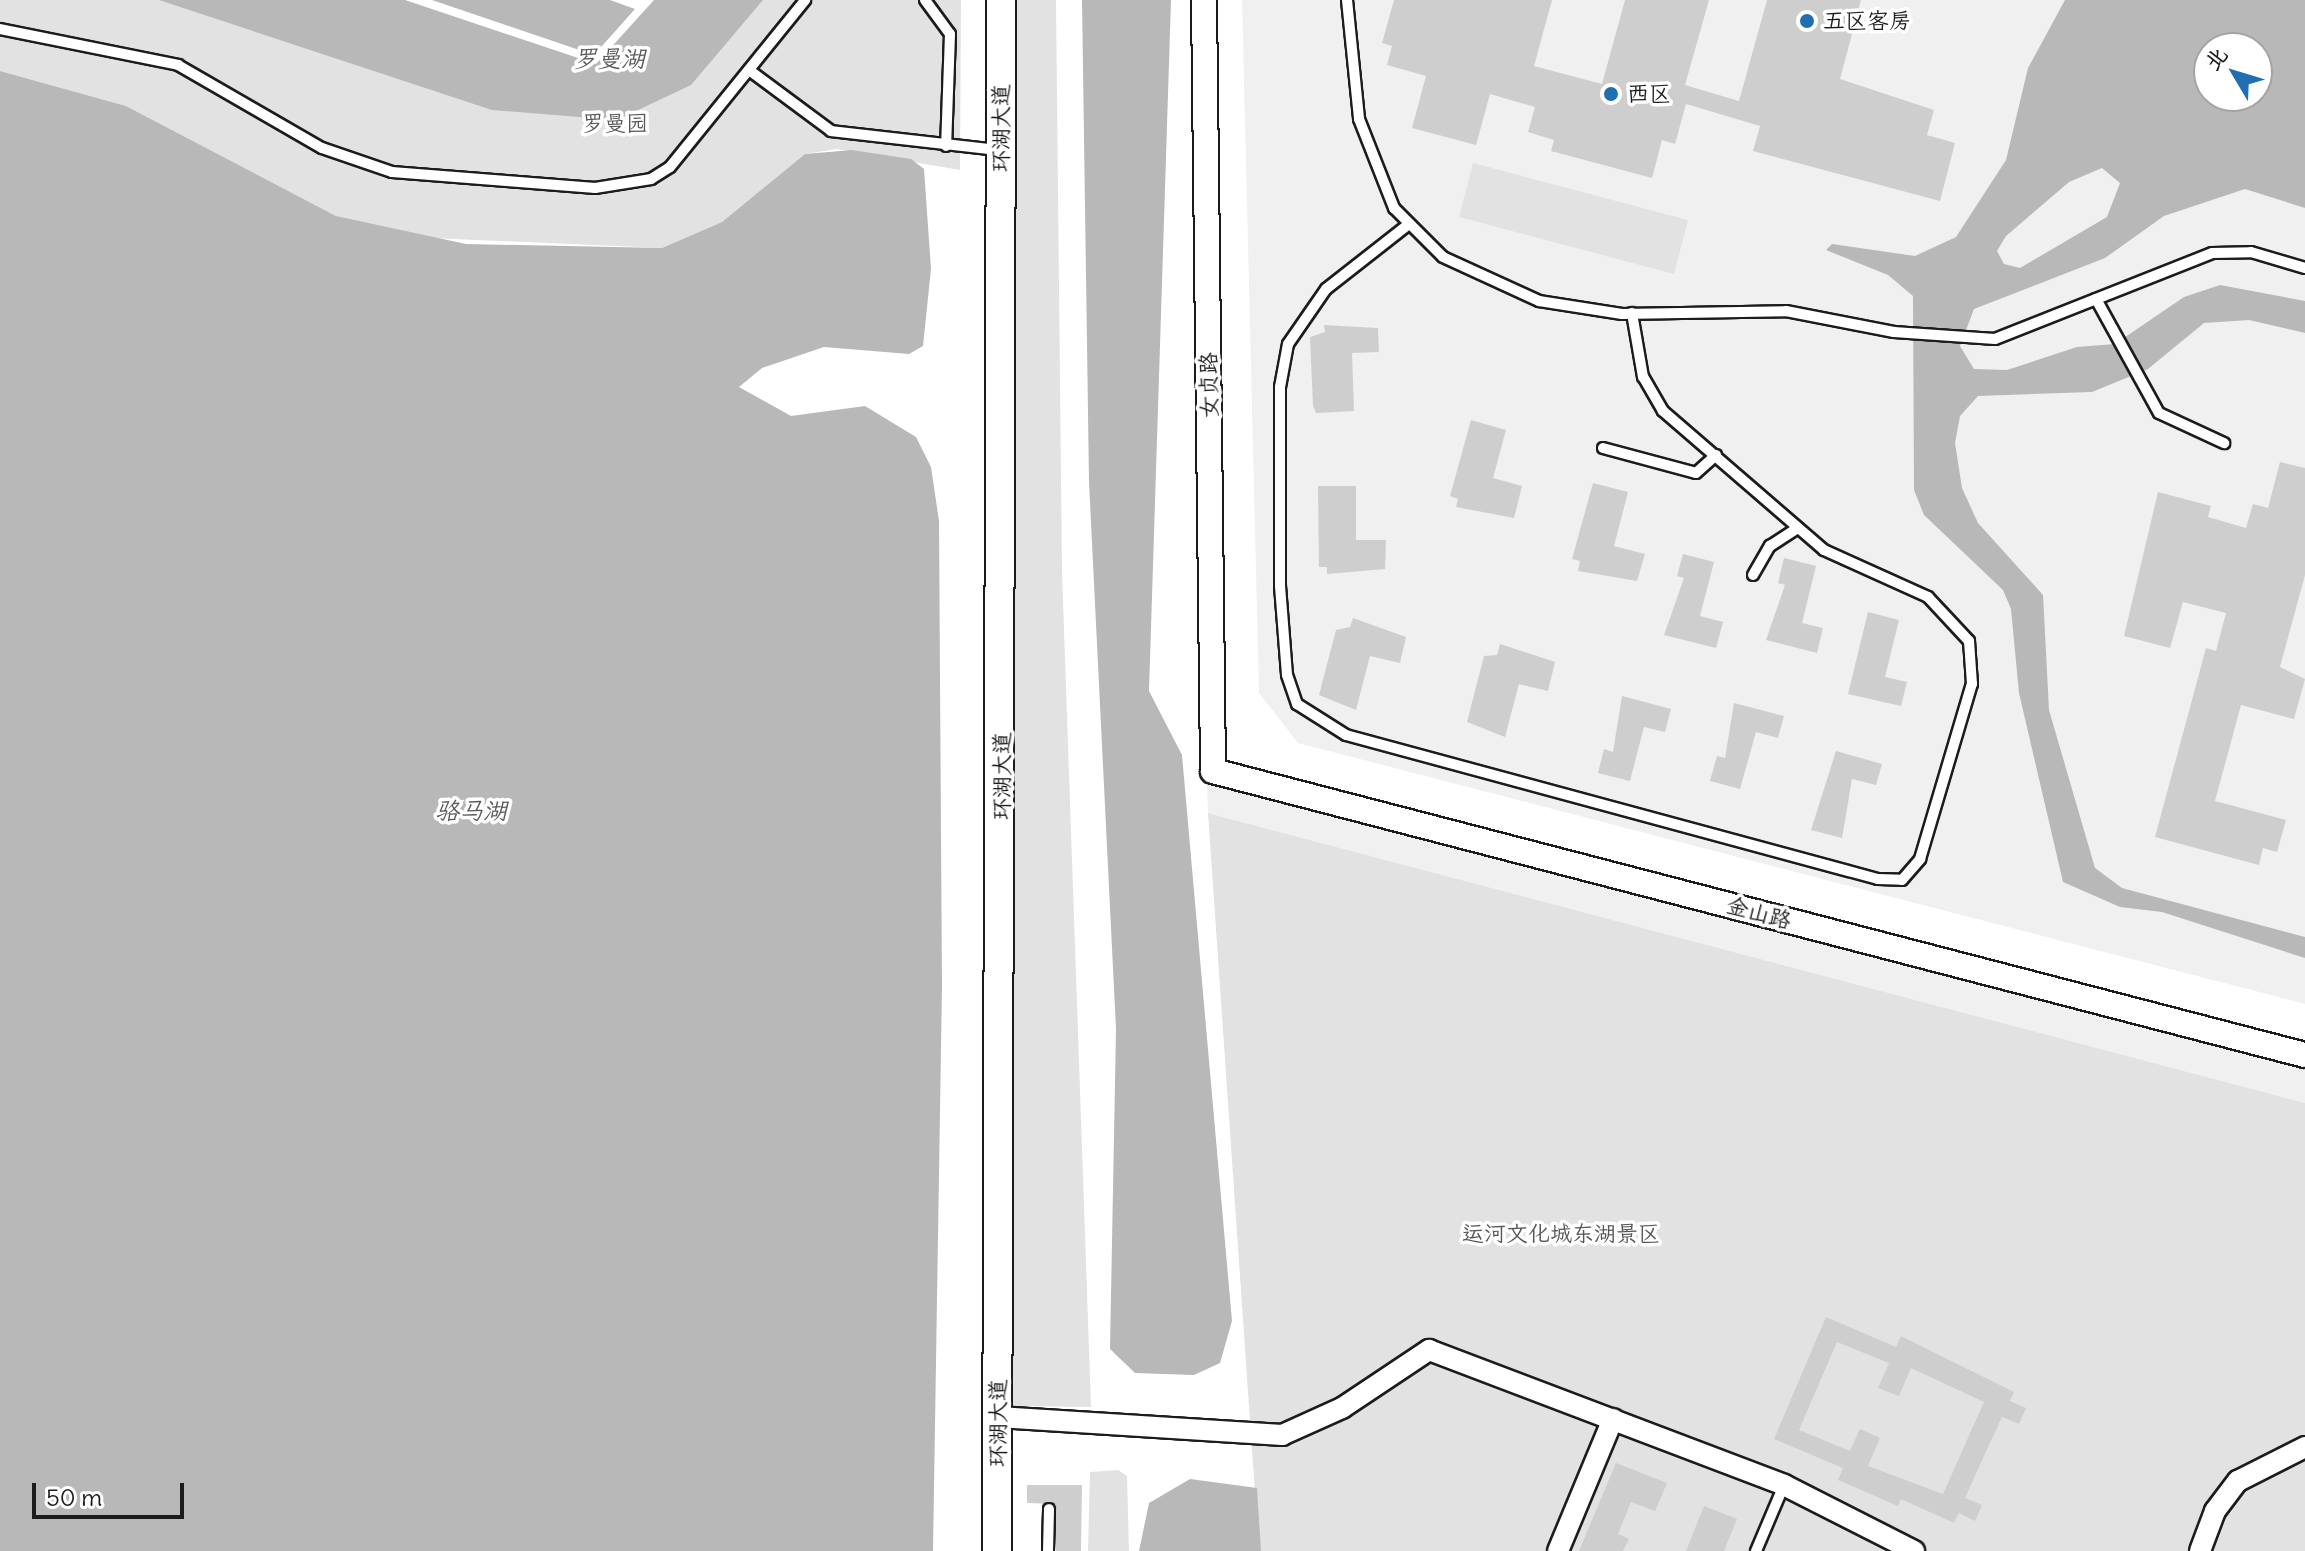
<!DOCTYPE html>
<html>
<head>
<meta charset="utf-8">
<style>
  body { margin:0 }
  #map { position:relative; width:2305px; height:1551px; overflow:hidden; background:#fff; font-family:Delius,"LXGW WenKai TC",sans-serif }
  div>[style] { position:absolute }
  .built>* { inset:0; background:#f0f0f0 }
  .green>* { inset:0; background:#e2e2e2 }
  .water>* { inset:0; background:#b8b8b8 }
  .pier>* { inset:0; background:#fff }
  .building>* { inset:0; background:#cecece }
  .roads { filter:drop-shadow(2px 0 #1c1c1c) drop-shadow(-2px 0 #1c1c1c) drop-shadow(0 2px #1c1c1c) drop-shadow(0 -2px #1c1c1c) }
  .service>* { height:10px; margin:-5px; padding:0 5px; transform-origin:5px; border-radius:5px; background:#fff }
  .minor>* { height:20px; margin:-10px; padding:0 10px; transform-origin:10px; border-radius:10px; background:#fff }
  .tertiary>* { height:24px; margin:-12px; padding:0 12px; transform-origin:12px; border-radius:12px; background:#fff }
  .secondary>* { height:28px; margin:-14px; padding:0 14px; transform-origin:14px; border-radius:14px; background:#fff }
  .dots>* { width:22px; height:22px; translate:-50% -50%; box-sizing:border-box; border:4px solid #fff; border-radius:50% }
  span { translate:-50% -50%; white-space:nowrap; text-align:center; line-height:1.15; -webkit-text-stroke:7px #fff; paint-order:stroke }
  .poi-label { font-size:22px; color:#1c1c1c }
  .left { translate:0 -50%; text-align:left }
  .park-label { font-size:22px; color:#575757 }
  .street-label { font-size:22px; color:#1c1c1c }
  .water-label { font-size:24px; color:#5a5a5a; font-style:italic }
  .north { position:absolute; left:2193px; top:32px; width:80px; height:80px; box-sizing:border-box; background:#fff; border:2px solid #a4a4a4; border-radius:50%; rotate:308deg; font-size:22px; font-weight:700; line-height:32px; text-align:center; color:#1c1c1c }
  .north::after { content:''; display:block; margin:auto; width:28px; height:36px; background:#1f6fb2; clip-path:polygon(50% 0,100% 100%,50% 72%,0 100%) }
  .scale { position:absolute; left:32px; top:1483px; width:152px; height:36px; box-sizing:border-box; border:4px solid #1c1c1c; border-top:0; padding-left:10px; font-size:24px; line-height:28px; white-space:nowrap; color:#1c1c1c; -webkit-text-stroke:6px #fff; paint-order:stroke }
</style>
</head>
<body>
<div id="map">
  <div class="built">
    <i style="clip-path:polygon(evenodd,1242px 0,2305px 0,2305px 1004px,1298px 743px,1259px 693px,1242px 0,2209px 48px,2257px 48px,2257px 96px,2209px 96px,2209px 48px)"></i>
    <i style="clip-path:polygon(1207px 779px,2305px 1065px,2305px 1103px,1208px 813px)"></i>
  </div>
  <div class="green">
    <i style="clip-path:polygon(0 0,961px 0,960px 170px,837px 149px,805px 154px,722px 222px,662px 248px,407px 237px,336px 216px,126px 106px,0 71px)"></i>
    <i style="clip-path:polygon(1013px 0,1056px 0,1062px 572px,1091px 1407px,1009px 1406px)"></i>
    <i style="clip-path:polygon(1473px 163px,1688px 220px,1674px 274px,1459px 217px)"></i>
    <i style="clip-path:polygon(1208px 813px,2305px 1103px,2305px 1551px,1259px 1551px)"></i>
    <i style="clip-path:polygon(1118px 1470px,1127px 1476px,1129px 1551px,1088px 1551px,1090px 1472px)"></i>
  </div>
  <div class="water">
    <i style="clip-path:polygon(159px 0,763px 0,691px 85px,617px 120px,492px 110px)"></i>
    <i style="clip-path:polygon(1082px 0,1171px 0,1149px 691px,1182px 755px,1232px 1321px,1220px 1363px,1194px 1375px,1135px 1373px,1110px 1349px,1116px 1029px,1089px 482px)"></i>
    <i style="clip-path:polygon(evenodd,2065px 0,2305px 0,2305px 208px,2245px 189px,2164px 216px,2105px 258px,1974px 309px,1960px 346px,1974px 369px,2007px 370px,2077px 347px,2115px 344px,2184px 297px,2220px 285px,2305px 301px,2305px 333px,2249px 320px,2204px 323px,2148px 369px,2092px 392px,1978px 396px,1960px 416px,1955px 443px,1962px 488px,1978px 523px,2043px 595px,2049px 710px,2095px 868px,2122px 888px,2305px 937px,2305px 958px,2162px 912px,2120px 907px,2063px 882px,2019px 693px,2011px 609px,2003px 590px,1924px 515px,1914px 490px,1913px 296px,1888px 275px,1826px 250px,1832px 244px,1915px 256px,1956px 237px,2006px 160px,2028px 68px,2065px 0,2209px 48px,2257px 48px,2257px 96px,2209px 96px,2209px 48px,2065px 0,2102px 168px,2120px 183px,2107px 217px,2020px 268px,2004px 264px,1997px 251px,2006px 236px,2069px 182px,2102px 168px)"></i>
    <i style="clip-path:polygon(0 71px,126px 106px,336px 216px,466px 244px,662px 248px,722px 222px,805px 154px,852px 150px,911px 159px,924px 169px,931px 269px,923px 346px,909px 354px,824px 347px,762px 368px,739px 387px,791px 416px,865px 406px,916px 437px,931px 467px,939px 521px,942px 986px,933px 1551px,0 1551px)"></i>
    <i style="clip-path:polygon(1190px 1479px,1257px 1488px,1261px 1551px,1139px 1551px,1149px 1503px)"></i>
  </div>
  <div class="pier">
    <i style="clip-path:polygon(405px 0,432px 0,594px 55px,635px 9px,610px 0,654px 0,596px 64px)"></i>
  </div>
  <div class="building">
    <i style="clip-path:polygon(1394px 0,1552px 0,1534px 66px,1602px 84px,1625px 0,1709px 0,1685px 85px,1739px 101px,1767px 0,1861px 0,1840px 79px,1934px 110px,1927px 135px,1955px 143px,1940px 201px,1753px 151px,1760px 126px,1686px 104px,1675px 144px,1662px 140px,1652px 178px,1551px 151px,1554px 140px,1528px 132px,1535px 107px,1490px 94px,1476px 145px,1412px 128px,1426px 76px,1387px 65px,1392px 46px,1382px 43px)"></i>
    <i style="clip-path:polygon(1324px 325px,1378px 328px,1379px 352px,1352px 353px,1354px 411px,1316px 413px,1313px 406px,1310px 337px,1325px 332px)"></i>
    <i style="clip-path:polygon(1471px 420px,1506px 430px,1493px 478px,1522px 486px,1514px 518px,1456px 507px,1458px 499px,1450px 496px)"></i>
    <i style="clip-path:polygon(2280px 462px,2305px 468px,2305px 575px,2280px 667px,2305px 679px,2294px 719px,2241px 705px,2215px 801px,2286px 820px,2277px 852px,2263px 848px,2259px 865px,2155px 837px,2206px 648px,2216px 651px,2226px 613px,2183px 602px,2170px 648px,2124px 636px,2158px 492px,2211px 506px,2208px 517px,2246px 528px,2253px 504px,2268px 508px)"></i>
    <i style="clip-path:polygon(1593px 483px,1628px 492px,1614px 546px,1645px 554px,1637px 581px,1578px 571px,1580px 561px,1572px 559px)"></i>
    <i style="clip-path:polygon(1318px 486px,1356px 486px,1356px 540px,1386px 540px,1385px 569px,1327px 574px,1327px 567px,1319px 567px)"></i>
    <i style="clip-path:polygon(1683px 554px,1714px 562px,1700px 616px,1723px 622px,1716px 648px,1664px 635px,1684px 578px,1677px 576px)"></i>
    <i style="clip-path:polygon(1784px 558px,1816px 566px,1802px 623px,1823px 628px,1817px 653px,1766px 640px,1785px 585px,1778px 583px)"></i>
    <i style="clip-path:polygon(1868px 612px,1899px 620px,1885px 677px,1907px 682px,1901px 706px,1848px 694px)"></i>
    <i style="clip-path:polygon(1353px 618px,1406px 637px,1400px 663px,1370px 656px,1356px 710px,1319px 695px,1336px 630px,1350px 627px)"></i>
    <i style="clip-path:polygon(1500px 644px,1555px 662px,1548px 691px,1519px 684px,1505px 737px,1467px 722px,1484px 656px,1497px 655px)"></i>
    <i style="clip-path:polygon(1622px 696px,1671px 709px,1665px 732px,1644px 727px,1630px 781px,1598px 773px,1604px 749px,1613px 752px)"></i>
    <i style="clip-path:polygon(1734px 703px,1784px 716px,1778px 738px,1756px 732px,1740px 789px,1710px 781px,1717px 756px,1725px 758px)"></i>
    <i style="clip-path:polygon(1836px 751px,1882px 764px,1876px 785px,1852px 779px,1842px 838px,1811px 830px)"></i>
    <i style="clip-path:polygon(evenodd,1826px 1317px,1896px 1347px,1901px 1336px,2014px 1392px,2010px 1401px,2026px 1408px,2019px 1424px,2002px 1417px,1988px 1447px,1965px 1498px,1982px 1505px,1975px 1521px,1959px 1513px,1954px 1523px,1901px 1499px,1898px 1506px,1838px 1480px,1843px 1468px,1774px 1439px,1826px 1317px,1837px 1342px,1889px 1363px,1878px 1388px,1899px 1396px,1911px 1368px,1984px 1402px,1943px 1494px,1868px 1466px,1880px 1438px,1860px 1429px,1850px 1451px,1799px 1430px,1837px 1342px)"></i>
    <i style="clip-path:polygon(1616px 1463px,1667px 1483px,1655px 1511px,1631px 1502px,1618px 1534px,1629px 1539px,1623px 1551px,1579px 1551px)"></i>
    <i style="clip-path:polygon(1027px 1485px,1082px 1485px,1081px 1551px,1056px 1551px,1056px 1504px,1027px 1503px)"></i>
    <i style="clip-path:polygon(1704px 1506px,1737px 1519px,1724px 1551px,1686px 1551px)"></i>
  </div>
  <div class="roads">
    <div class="service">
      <i style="left:925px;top:0;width:42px;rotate:53.7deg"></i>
      <i style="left:950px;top:34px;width:112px;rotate:92deg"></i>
      <i style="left:1347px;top:0;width:120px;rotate:84.2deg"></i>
      <i style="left:1359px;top:119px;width:96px;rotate:68.5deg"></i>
      <i style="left:1394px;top:208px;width:69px;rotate:45deg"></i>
      <i style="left:1443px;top:257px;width:106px;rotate:24.6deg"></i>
      <i style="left:1539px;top:301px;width:84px;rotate:8.9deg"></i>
      <i style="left:1622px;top:314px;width:164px;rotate:-1deg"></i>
      <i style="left:1786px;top:311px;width:110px;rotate:11deg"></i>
      <i style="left:1894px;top:332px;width:101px;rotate:4deg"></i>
      <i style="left:1995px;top:339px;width:233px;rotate:-21.6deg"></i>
      <i style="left:2212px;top:253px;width:39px;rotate:-1deg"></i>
      <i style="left:2251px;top:252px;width:56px;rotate:16.5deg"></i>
      <i style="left:0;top:29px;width:182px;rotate:11.4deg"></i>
      <i style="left:178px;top:65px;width:166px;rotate:30deg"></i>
      <i style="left:322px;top:148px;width:74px;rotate:18.9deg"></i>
      <i style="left:392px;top:172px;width:204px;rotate:4.5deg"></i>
      <i style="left:595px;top:188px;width:57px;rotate:-9.1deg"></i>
      <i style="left:651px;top:179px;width:22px;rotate:-32deg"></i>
      <i style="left:670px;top:167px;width:215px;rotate:-51deg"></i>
      <i style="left:749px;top:70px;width:102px;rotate:36.6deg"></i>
      <i style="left:831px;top:131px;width:167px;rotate:6.5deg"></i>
      <i style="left:1409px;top:224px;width:105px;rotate:141.9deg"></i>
      <i style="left:1326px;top:289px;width:67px;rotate:124.6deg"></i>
      <i style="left:1288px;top:344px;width:44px;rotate:100.5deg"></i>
      <i style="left:1280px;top:387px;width:199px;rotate:90deg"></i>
      <i style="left:1280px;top:586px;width:89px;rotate:85.5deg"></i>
      <i style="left:1287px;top:675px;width:31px;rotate:71deg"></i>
      <i style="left:1297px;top:704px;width:58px;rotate:32.3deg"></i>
      <i style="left:1346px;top:735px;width:551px;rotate:15.15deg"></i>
      <i style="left:1878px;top:879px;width:24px;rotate:2deg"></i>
      <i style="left:1902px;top:880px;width:28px;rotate:-49deg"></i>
      <i style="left:1920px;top:859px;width:183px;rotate:-73.5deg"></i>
      <i style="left:1972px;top:684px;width:43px;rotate:-94deg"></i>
      <i style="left:1969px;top:641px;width:60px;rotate:-133deg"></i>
      <i style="left:1928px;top:597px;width:114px;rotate:-155.7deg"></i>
      <i style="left:1824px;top:550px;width:213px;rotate:-139.2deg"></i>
      <i style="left:1663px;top:411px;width:39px;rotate:-120deg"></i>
      <i style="left:1643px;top:377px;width:65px;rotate:-99.8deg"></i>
      <i style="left:2096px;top:299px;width:130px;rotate:61.1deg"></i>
      <i style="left:2159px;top:413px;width:72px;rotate:24.8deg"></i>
      <i style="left:1603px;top:448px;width:96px;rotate:15deg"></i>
      <i style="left:1696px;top:473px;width:27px;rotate:-42deg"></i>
      <i style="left:1753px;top:575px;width:34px;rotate:-60deg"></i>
      <i style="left:1770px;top:546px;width:33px;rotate:-33deg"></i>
      <i style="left:1048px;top:1551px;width:42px;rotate:-88.6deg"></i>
      <i style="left:1756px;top:1551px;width:72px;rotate:-67deg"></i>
    </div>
    <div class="minor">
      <i style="left:998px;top:1417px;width:285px;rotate:3.6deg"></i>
      <i style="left:1282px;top:1435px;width:66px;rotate:-24.2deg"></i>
      <i style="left:1342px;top:1408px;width:105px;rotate:-33.7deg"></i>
      <i style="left:1429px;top:1350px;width:380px;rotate:20.8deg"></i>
      <i style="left:1784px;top:1485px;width:146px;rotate:26.9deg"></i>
      <i style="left:1558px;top:1551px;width:143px;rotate:-67.4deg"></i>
      <i style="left:2200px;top:1551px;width:43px;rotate:-69.4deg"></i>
      <i style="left:2215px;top:1511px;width:38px;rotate:-53deg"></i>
      <i style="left:2238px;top:1481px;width:75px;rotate:-26.9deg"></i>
    </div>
    <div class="tertiary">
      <i style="left:1204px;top:0;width:771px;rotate:89.33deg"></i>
      <i style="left:1213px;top:771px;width:1128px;rotate:14.58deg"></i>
    </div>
    <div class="secondary">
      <i style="left:997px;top:1551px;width:1551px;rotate:-89.85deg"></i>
    </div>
  </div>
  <div class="dots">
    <i style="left:1807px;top:21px;background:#1f6fb2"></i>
    <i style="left:1611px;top:94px;background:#1f6fb2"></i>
  </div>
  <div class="poi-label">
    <span class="left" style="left:1823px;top:21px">五区客房</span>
    <span class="left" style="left:1627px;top:94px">西区</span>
  </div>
  <div class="park-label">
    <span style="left:615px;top:124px">罗曼园</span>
    <span style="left:1561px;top:1234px">运河文化城东湖景区</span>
  </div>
  <div class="street-label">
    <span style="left:1001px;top:128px;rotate:-90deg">环湖大道</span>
    <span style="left:1209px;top:385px;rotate:-91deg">女贞路</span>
    <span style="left:1002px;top:776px;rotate:-90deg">环湖大道</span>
    <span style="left:1759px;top:913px;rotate:15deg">金山路</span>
    <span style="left:998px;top:1423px;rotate:-90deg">环湖大道</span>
  </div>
  <div class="water-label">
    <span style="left:609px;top:59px">罗曼湖</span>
    <span style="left:471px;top:811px">骆马湖</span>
  </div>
  <div class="north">北</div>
  <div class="scale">50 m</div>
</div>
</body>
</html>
